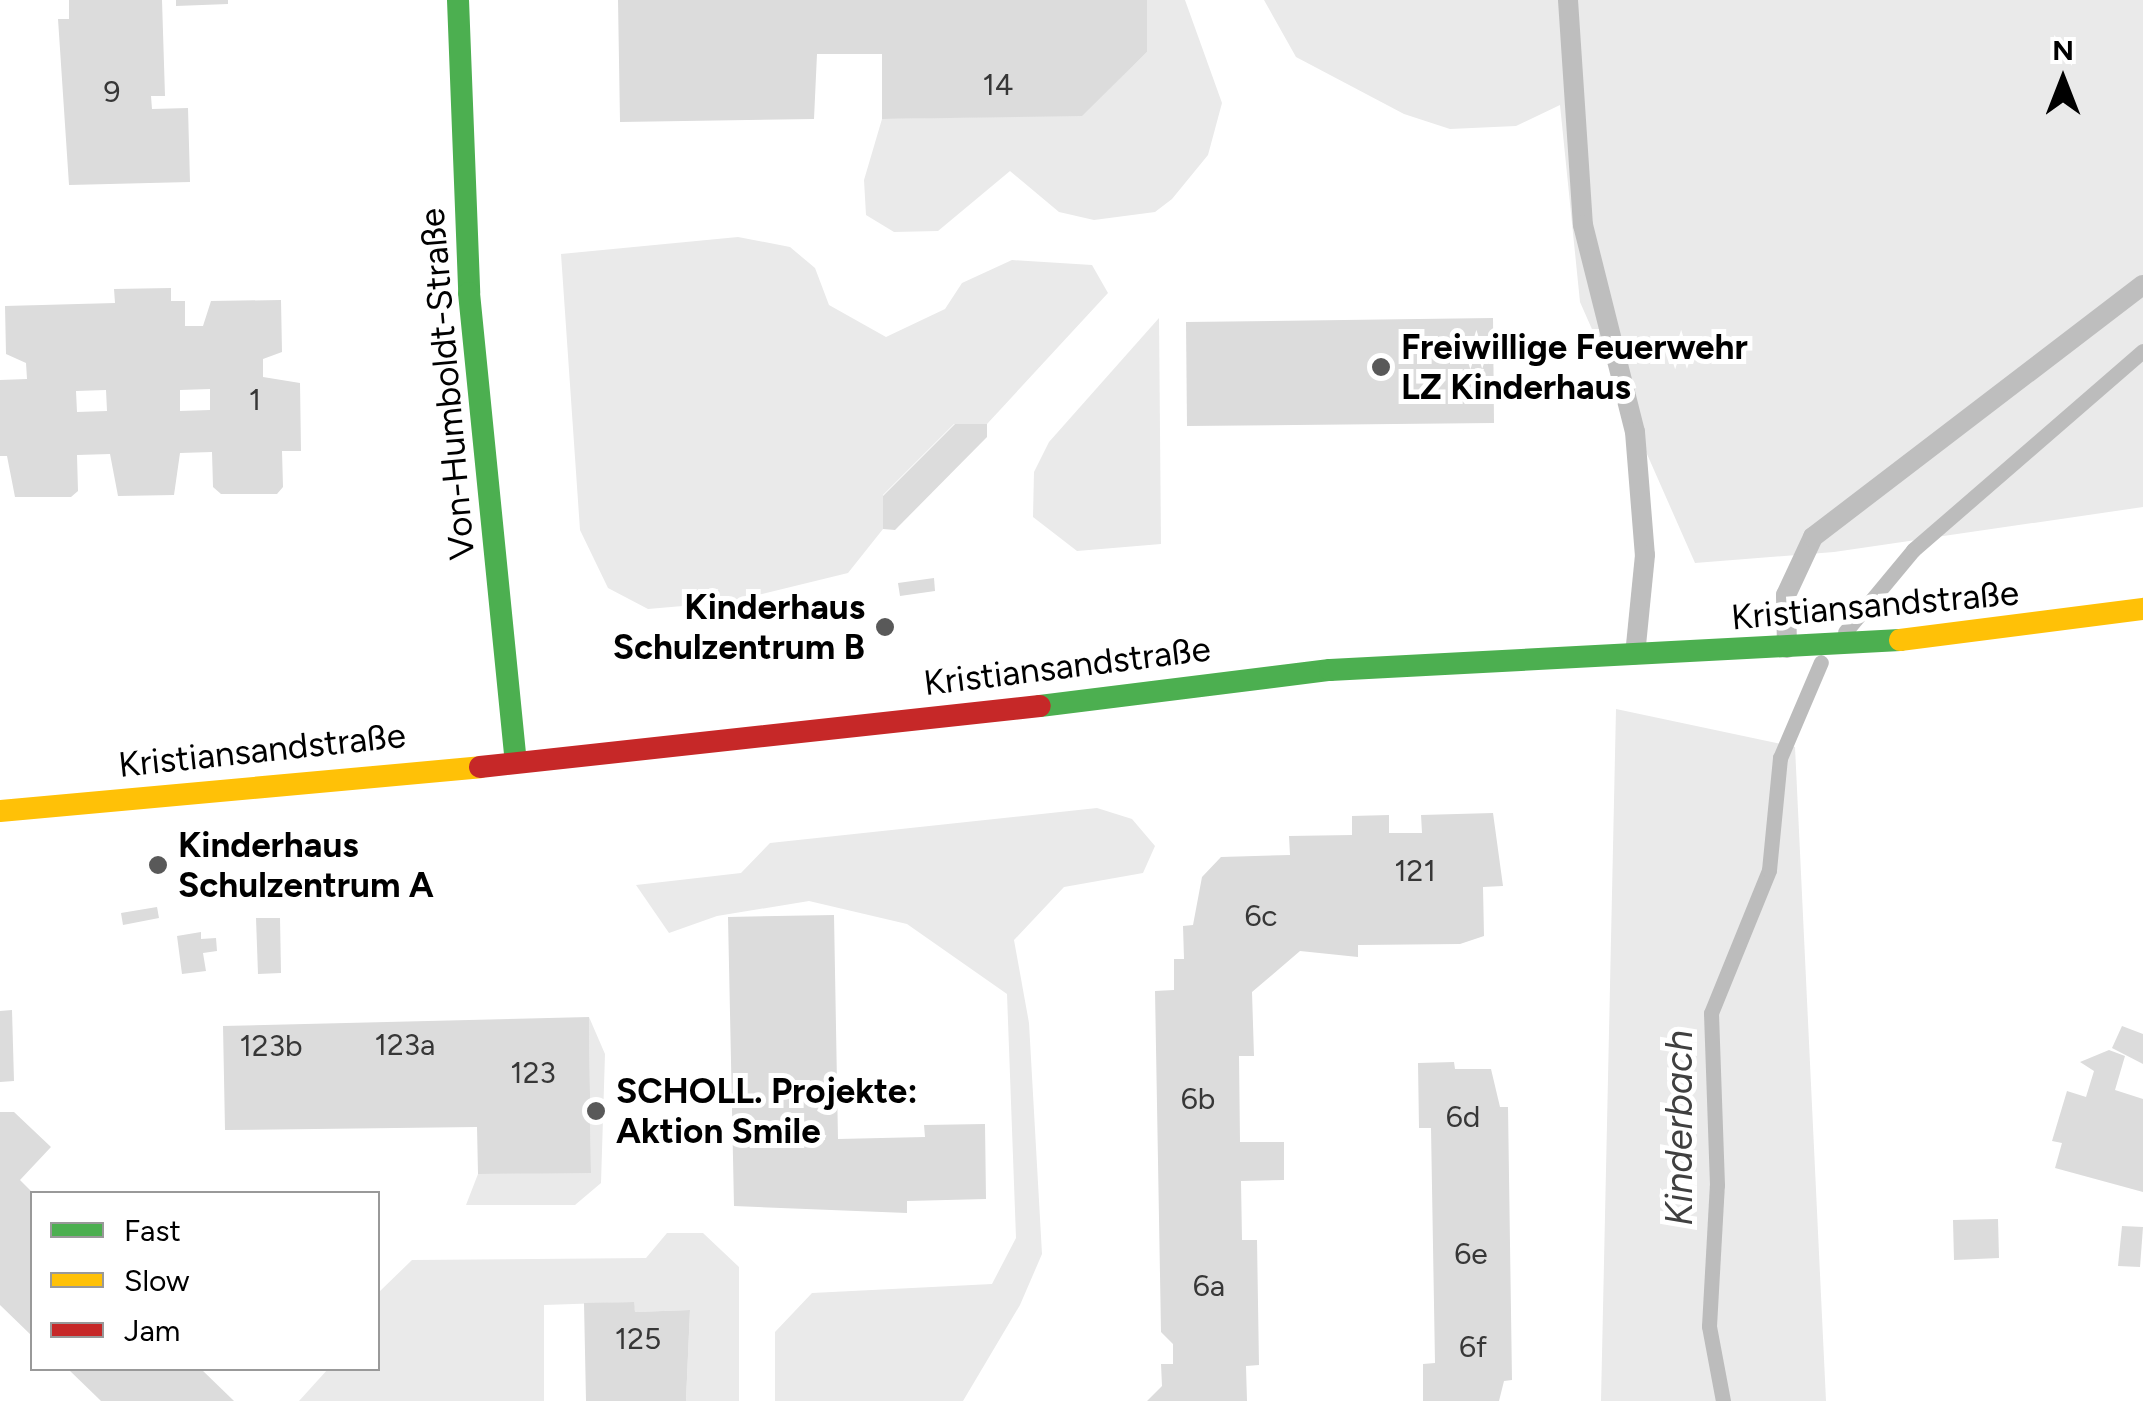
<!DOCTYPE html>
<html>
<head>
<meta charset="utf-8">
<style>
  body { margin:0 }
  #map { position:relative; width:2143px; height:1401px; overflow:hidden; background:#fff; font-family:Figtree,sans-serif }
  div>[style] { position:absolute }
  .green>* { inset:0; background:#eaeaea }
  .stream>* { height:15px; margin:-7.5px; padding:0 7.5px; transform-origin:7.5px; border-radius:7.5px; background:#bcbcbc }
  .building>* { inset:0; background:#dcdcdc }
  .lane>* { height:20px; margin:-10px; padding:0 10px; transform-origin:10px; border-radius:10px; background:#bebebe }
  .fast>* { height:22px; margin:-11px; padding:0 11px; transform-origin:11px; border-radius:11px; background:#4caf50 }
  .slow>* { height:22px; margin:-11px; padding:0 11px; transform-origin:11px; border-radius:11px; background:#ffc107 }
  .jam>* { height:22px; margin:-11px; padding:0 11px; transform-origin:11px; border-radius:11px; background:#c62828 }
  .dots>* { width:28px; height:28px; translate:-50% -50%; box-sizing:border-box; border:5px solid #fff; border-radius:50% }
  span { translate:-50% -50%; white-space:nowrap; text-align:center; line-height:1.15; -webkit-text-stroke:10px #fff; paint-order:stroke }
  .number-label { font-size:30px; color:#373737 }
  .number-label span { -webkit-text-stroke-width:0 }
  .poi-label { font-size:35px; color:#000; font-weight:700 }
  .left { translate:0 -50%; text-align:left }
  .right { translate:-100% -50%; text-align:right }
  .street-label { font-size:35px; color:#000 }
  .water-label { font-size:38px; color:#404040; font-style:italic }
  .legend { position:absolute; left:30px; top:1191px; width:350px; height:180px; box-sizing:border-box; background:#fff; border:2px solid #999; margin:0; padding:12px 18px; list-style:none; font-size:30px; color:#000 }
  .legend li { display:flex; align-items:center; gap:20px; height:50px }
  .legend b { width:50px; border:2px solid #999 }
  .north { position:absolute; left:2013px; top:30px; width:100px; height:100px; -webkit-text-stroke:8px #fff; paint-order:stroke; rotate:0deg; font-size:28px; font-weight:700; line-height:40px; text-align:center; color:#000 }
  .north::after { content:''; display:block; margin:auto; width:35px; height:45px; background:#000; clip-path:polygon(50% 0,100% 100%,50% 72%,0 100%) }
</style>
</head>
<body>
<div id="map">
  <div class="green">
    <i style="clip-path:polygon(1147px 0,1185px 0,1222px 103px,1208px 155px,1172px 199px,1155px 212px,1094px 220px,1059px 212px,1010px 171px,938px 231px,894px 232px,866px 215px,864px 180px,882px 119px,1082px 115px,1147px 52px)"></i>
    <i style="clip-path:polygon(1264px 0,2143px 0,2143px 507px,1834px 552px,1695px 563px,1580px 302px,1560px 105px,1516px 126px,1450px 129px,1404px 114px,1296px 57px)"></i>
    <i style="clip-path:polygon(738px 237px,790px 247px,815px 268px,829px 305px,886px 337px,945px 309px,962px 283px,1012px 260px,1092px 265px,1108px 293px,987px 424px,954px 424px,883px 495px,883px 529px,848px 573px,729px 602px,648px 609px,608px 588px,580px 530px,561px 254px)"></i>
    <i style="clip-path:polygon(1159px 318px,1161px 544px,1077px 551px,1033px 517px,1034px 472px,1049px 442px)"></i>
    <i style="clip-path:polygon(1616px 709px,1795px 747px,1826px 1401px,1601px 1401px)"></i>
    <i style="clip-path:polygon(1097px 808px,1132px 819px,1155px 846px,1143px 873px,1064px 887px,1014px 940px,1029px 1023px,1042px 1254px,1020px 1305px,963px 1401px,775px 1401px,775px 1332px,812px 1293px,992px 1284px,1016px 1238px,1007px 994px,907px 924px,809px 901px,717px 916px,669px 933px,636px 885px,741px 873px,770px 843px)"></i>
    <i style="clip-path:polygon(589px 1017px,605px 1054px,601px 1183px,575px 1205px,466px 1205px,478px 1174px,591px 1172px)"></i>
    <i style="clip-path:polygon(667px 1233px,703px 1233px,739px 1267px,739px 1401px,686px 1401px,690px 1310px,635px 1312px,633px 1302px,544px 1305px,544px 1401px,299px 1401px,328px 1369px,378px 1368px,378px 1293px,412px 1260px,646px 1258px)"></i>
  </div>
  <div class="stream">
    <i style="left:1845px;top:632px;width:107px;rotate:-50.3deg"></i>
    <i style="left:1913px;top:550px;width:304px;rotate:-40.9deg"></i>
    <i style="left:1723px;top:1401px;width:76px;rotate:-100.6deg"></i>
    <i style="left:1709px;top:1326px;width:141px;rotate:-86.8deg"></i>
    <i style="left:1717px;top:1185px;width:172px;rotate:-92deg"></i>
    <i style="left:1711px;top:1013px;width:154px;rotate:-67.9deg"></i>
    <i style="left:1769px;top:870px;width:113px;rotate:-84.4deg"></i>
    <i style="left:1780px;top:758px;width:104px;rotate:-66.9deg"></i>
  </div>
  <div class="building">
    <i style="clip-path:polygon(69px 0,162px 0,165px 96px,151px 96px,152px 109px,188px 108px,190px 182px,69px 185px,58px 19px,69px 19px)"></i>
    <i style="clip-path:polygon(176px 0,228px 0,228px 4px,176px 6px)"></i>
    <i style="clip-path:polygon(618px 0,1147px 0,1147px 52px,1082px 116px,882px 119px,882px 54px,817px 54px,814px 119px,620px 122px)"></i>
    <i style="clip-path:polygon(evenodd,171px 288px,171px 301px,185px 301px,185px 326px,203px 326px,211px 301px,281px 300px,282px 352px,263px 359px,263px 377px,300px 383px,301px 451px,282px 451px,283px 487px,277px 494px,221px 494px,213px 487px,212px 452px,180px 453px,174px 495px,118px 496px,110px 454px,77px 455px,78px 491px,71px 497px,15px 497px,7px 456px,0 456px,0 380px,27px 379px,26px 363px,6px 354px,5px 306px,115px 303px,114px 289px,171px 288px,210px 389px,210px 410px,180px 411px,180px 390px,210px 389px,171px 288px,106px 390px,107px 411px,77px 412px,76px 391px,106px 390px)"></i>
    <i style="clip-path:polygon(1493px 318px,1494px 423px,1187px 426px,1186px 322px)"></i>
    <i style="clip-path:polygon(955px 424px,987px 424px,987px 437px,895px 530px,883px 529px,883px 496px)"></i>
    <i style="clip-path:polygon(934px 578px,935px 591px,900px 596px,898px 583px)"></i>
    <i style="clip-path:polygon(1493px 813px,1503px 886px,1483px 887px,1484px 936px,1460px 944px,1358px 945px,1358px 957px,1300px 951px,1252px 992px,1254px 1056px,1239px 1056px,1240px 1142px,1284px 1142px,1284px 1180px,1241px 1181px,1242px 1240px,1257px 1240px,1259px 1365px,1246px 1366px,1247px 1401px,1147px 1401px,1162px 1386px,1161px 1364px,1173px 1364px,1173px 1344px,1161px 1332px,1155px 991px,1174px 990px,1174px 959px,1184px 959px,1183px 926px,1193px 925px,1202px 877px,1221px 857px,1290px 855px,1289px 836px,1352px 835px,1352px 816px,1389px 815px,1389px 833px,1422px 833px,1421px 815px)"></i>
    <i style="clip-path:polygon(157px 907px,159px 918px,123px 925px,121px 913px)"></i>
    <i style="clip-path:polygon(834px 915px,838px 1139px,925px 1137px,924px 1125px,985px 1124px,986px 1199px,907px 1201px,907px 1213px,734px 1206px,728px 917px)"></i>
    <i style="clip-path:polygon(256px 918px,280px 918px,281px 973px,258px 974px)"></i>
    <i style="clip-path:polygon(201px 932px,201px 939px,216px 938px,217px 951px,203px 953px,206px 971px,182px 974px,177px 936px)"></i>
    <i style="clip-path:polygon(12px 1010px,14px 1081px,0 1082px,0 1011px)"></i>
    <i style="clip-path:polygon(589px 1017px,591px 1173px,478px 1174px,477px 1127px,225px 1130px,223px 1026px)"></i>
    <i style="clip-path:polygon(2122px 1026px,2143px 1034px,2143px 1064px,2112px 1048px)"></i>
    <i style="clip-path:polygon(2109px 1050px,2125px 1056px,2115px 1090px,2143px 1099px,2143px 1192px,2055px 1168px,2062px 1143px,2052px 1141px,2067px 1091px,2086px 1097px,2094px 1071px,2080px 1062px)"></i>
    <i style="clip-path:polygon(1454px 1062px,1455px 1069px,1491px 1069px,1500px 1107px,1508px 1107px,1512px 1380px,1504px 1381px,1499px 1401px,1423px 1401px,1423px 1364px,1435px 1363px,1431px 1128px,1419px 1128px,1418px 1063px)"></i>
    <i style="clip-path:polygon(0 1112px,14px 1112px,51px 1147px,20px 1180px,32px 1192px,32px 1336px,0 1305px)"></i>
    <i style="clip-path:polygon(1998px 1219px,1999px 1258px,1954px 1260px,1953px 1220px)"></i>
    <i style="clip-path:polygon(2122px 1226px,2143px 1227px,2140px 1267px,2118px 1266px)"></i>
    <i style="clip-path:polygon(634px 1302px,635px 1312px,690px 1310px,686px 1401px,586px 1401px,584px 1303px)"></i>
    <i style="clip-path:polygon(67px 1368px,200px 1368px,234px 1401px,101px 1401px)"></i>
  </div>
  <div class="lane">
    <i style="left:1568px;top:0;width:225px;rotate:86.2deg"></i>
    <i style="left:1583px;top:225px;width:213px;rotate:75.9deg"></i>
    <i style="left:1635px;top:432px;width:123px;rotate:85.4deg"></i>
    <i style="left:1645px;top:555px;width:100px;rotate:95.7deg"></i>
    <i style="left:1787px;top:648px;width:53px;rotate:-91.1deg"></i>
    <i style="left:1786px;top:595px;width:64px;rotate:-65deg"></i>
    <i style="left:1813px;top:537px;width:415px;rotate:-37.4deg"></i>
  </div>
  <div class="fast">
    <i style="left:458px;top:0;width:293px;rotate:87.8deg"></i>
    <i style="left:469px;top:293px;width:469px;rotate:84.3deg"></i>
    <i style="left:1040px;top:706px;width:292px;rotate:-7.1deg"></i>
    <i style="left:1330px;top:670px;width:571px;rotate:-3.01deg"></i>
  </div>
  <div class="slow">
    <i style="left:1900px;top:640px;width:245px;rotate:-7.3deg"></i>
    <i style="left:0;top:811px;width:482px;rotate:-5.2deg"></i>
  </div>
  <div class="jam">
    <i style="left:480px;top:767px;width:563px;rotate:-6.22deg"></i>
  </div>
  <div class="dots">
    <i style="left:1381px;top:367px;background:#595959"></i>
    <i style="left:885px;top:627px;background:#595959"></i>
    <i style="left:158px;top:865px;background:#595959"></i>
    <i style="left:596px;top:1111px;background:#595959"></i>
  </div>
  <div class="number-label">
    <span style="left:998px;top:85px">14</span>
    <span style="left:112px;top:92px">9</span>
    <span style="left:255px;top:400px">1</span>
    <span style="left:1415px;top:871px">121</span>
    <span style="left:1261px;top:916px">6c</span>
    <span style="left:405px;top:1045px">123a</span>
    <span style="left:271px;top:1046px">123b</span>
    <span style="left:533px;top:1073px">123</span>
    <span style="left:1198px;top:1099px">6b</span>
    <span style="left:1463px;top:1117px">6d</span>
    <span style="left:1471px;top:1254px">6e</span>
    <span style="left:1209px;top:1286px">6a</span>
    <span style="left:638px;top:1339px">125</span>
    <span style="left:1473px;top:1347px">6f</span>
  </div>
  <div class="poi-label">
    <span class="left" style="left:1401px;top:367px">Freiwillige Feuerwehr<br>LZ Kinderhaus</span>
    <span class="right" style="left:865px;top:627px">Kinderhaus<br>Schulzentrum B</span>
    <span class="left" style="left:178px;top:865px">Kinderhaus<br>Schulzentrum A</span>
    <span class="left" style="left:616px;top:1111px">SCHOLL. Projekte:<br>Aktion Smile</span>
  </div>
  <div class="street-label">
    <span style="left:447px;top:384px;rotate:-95deg">Von-Humboldt-Straße</span>
    <span style="left:1875px;top:605px;rotate:-5deg">Kristiansandstraße</span>
    <span style="left:1067px;top:666px;rotate:-7deg">Kristiansandstraße</span>
    <span style="left:262px;top:750px;rotate:-6deg">Kristiansandstraße</span>
  </div>
  <div class="water-label">
    <span style="left:1680px;top:1128px;rotate:-90deg">Kinderbach</span>
  </div>
  <ul class="legend">
  <li><b style="height:12px;background:#4caf50"></b>Fast</li>
  <li><b style="height:12px;background:#ffc107"></b>Slow</li>
  <li><b style="height:12px;background:#c62828"></b>Jam</li>
  </ul>
  <div class="north">N</div>
</div>
</body>
</html>
